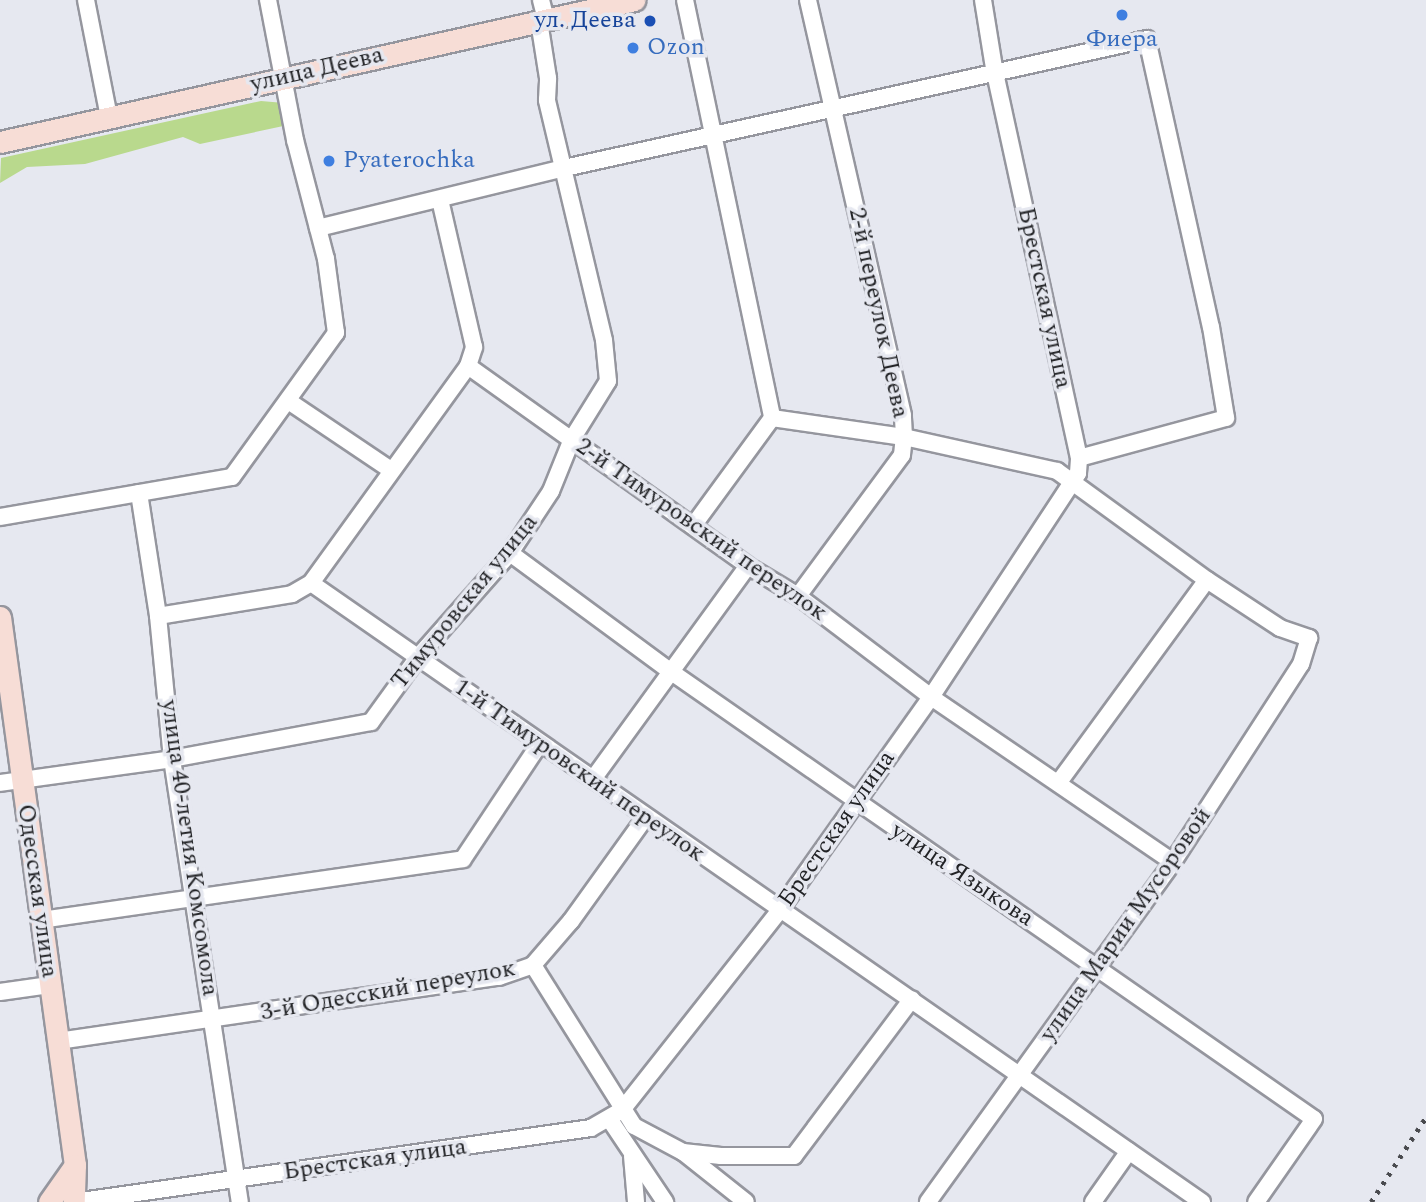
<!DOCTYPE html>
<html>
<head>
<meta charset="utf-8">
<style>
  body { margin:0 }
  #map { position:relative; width:1426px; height:1202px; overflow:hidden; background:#e6e8f0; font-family:Spectral,serif }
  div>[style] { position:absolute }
  .green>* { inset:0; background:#b9d98d }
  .roads { filter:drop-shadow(2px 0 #95969e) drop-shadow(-2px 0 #95969e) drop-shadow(0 2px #95969e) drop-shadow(0 -2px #95969e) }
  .minor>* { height:16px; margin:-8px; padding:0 8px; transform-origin:8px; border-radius:8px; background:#fff }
  .major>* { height:21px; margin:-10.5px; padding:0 10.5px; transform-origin:10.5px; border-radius:10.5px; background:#f7ddd6 }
  .rail>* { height:4.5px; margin-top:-2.25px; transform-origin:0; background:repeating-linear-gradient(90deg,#494a4e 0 3.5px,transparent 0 10.5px) }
  .dots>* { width:19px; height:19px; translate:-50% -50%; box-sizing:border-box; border:4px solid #e6e8f0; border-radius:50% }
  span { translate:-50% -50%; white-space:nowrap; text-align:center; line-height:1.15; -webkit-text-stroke:7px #e6e8f0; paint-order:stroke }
  .transit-label { font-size:24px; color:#164399 }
  .right { translate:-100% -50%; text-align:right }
  .shop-label { font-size:24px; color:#366cbe }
  .left { translate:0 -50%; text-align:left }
  .street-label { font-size:24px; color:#222326 }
</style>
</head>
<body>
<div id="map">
  <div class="green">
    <i style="clip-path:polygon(261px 101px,284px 103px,288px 125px,200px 144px,183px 137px,85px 164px,27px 167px,0 183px,1px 158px)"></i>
  </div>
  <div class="roads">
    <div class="minor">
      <i style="left:86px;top:0;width:119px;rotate:78.9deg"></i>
      <i style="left:541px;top:0;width:21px;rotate:76deg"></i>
      <i style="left:685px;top:0;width:427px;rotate:78.2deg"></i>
      <i style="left:772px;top:418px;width:134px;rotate:126.2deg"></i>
      <i style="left:318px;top:228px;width:249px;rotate:-13.7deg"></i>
      <i style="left:560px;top:169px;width:601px;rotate:-12.49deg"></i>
      <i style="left:1147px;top:39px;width:295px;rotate:77.5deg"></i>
      <i style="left:1211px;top:327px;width:92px;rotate:80.6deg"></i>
      <i style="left:1226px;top:418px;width:152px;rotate:164.8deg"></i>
      <i style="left:468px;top:366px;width:344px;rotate:35.5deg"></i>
      <i style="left:748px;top:566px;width:58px;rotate:31deg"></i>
      <i style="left:798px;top:596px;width:167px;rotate:37.2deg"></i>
      <i style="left:931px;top:697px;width:293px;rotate:34.3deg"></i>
      <i style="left:290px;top:402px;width:122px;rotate:34deg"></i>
      <i style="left:772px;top:418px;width:133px;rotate:8.2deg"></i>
      <i style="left:904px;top:437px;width:157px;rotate:12.5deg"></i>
      <i style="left:1057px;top:471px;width:185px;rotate:36deg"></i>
      <i style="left:1207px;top:580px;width:87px;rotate:33.3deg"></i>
      <i style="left:1280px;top:628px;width:31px;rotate:19deg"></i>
      <i style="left:1309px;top:638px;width:27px;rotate:107deg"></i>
      <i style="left:1301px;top:664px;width:236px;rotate:122.9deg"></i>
      <i style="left:1173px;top:862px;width:419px;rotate:125.8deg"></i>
      <i style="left:139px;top:493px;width:124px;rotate:81.2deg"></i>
      <i style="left:158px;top:616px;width:144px;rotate:84.4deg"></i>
      <i style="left:172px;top:759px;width:448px;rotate:81.3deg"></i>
      <i style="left:0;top:517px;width:235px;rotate:-9.8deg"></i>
      <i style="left:232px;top:477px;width:178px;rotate:-54.2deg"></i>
      <i style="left:336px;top:333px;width:75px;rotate:-97.7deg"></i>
      <i style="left:326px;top:259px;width:123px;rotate:-104.6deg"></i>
      <i style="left:295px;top:140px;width:143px;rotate:-100.9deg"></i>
      <i style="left:510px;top:553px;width:199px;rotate:36.4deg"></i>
      <i style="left:670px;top:671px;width:784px;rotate:34.82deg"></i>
      <i style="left:1314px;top:1119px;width:101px;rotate:124.9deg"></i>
      <i style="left:311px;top:583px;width:1085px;rotate:34.79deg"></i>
      <i style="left:798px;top:596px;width:175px;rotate:-53.6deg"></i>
      <i style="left:902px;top:455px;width:18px;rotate:-84deg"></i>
      <i style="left:904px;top:437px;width:22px;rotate:-93deg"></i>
      <i style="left:903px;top:415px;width:426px;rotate:-102.9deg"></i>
      <i style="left:158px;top:616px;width:136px;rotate:-9.3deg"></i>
      <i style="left:292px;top:594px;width:22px;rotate:-30deg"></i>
      <i style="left:311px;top:583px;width:268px;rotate:-54.1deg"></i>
      <i style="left:468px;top:366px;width:20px;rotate:-72deg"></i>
      <i style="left:474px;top:347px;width:151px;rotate:-103deg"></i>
      <i style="left:593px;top:779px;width:263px;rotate:-54deg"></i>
      <i style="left:1059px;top:782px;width:250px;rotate:-53.8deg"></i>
      <i style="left:0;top:783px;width:174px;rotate:-7.9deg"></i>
      <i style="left:172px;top:759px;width:202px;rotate:-10.5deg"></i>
      <i style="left:371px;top:722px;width:80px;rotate:-54.1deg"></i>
      <i style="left:418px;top:657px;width:139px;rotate:-48.5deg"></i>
      <i style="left:510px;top:553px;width:74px;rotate:-56.5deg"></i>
      <i style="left:551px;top:491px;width:56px;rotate:-68deg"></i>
      <i style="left:572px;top:439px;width:68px;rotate:-58.2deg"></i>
      <i style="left:608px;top:381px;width:41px;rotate:-95.6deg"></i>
      <i style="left:604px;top:340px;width:247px;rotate:-103.4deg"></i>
      <i style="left:547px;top:100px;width:22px;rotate:-87deg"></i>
      <i style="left:548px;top:78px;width:58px;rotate:-99deg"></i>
      <i style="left:41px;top:920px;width:426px;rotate:-8.2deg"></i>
      <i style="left:463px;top:859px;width:139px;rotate:-56.4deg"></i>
      <i style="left:533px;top:965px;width:190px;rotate:57.9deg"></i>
      <i style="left:634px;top:1126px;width:55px;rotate:28deg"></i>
      <i style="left:683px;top:1152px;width:38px;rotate:6deg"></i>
      <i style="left:721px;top:1156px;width:73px"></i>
      <i style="left:794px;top:1156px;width:196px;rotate:-53.1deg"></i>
      <i style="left:0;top:992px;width:50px;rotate:-8deg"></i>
      <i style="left:58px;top:1041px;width:446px;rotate:-8.3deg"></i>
      <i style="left:499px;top:977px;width:36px;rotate:-19deg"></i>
      <i style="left:533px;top:965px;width:58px;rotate:-49.2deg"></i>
      <i style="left:571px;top:921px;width:127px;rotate:-54.3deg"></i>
      <i style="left:610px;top:1120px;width:99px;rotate:56.1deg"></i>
      <i style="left:683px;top:1152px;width:80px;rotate:38.4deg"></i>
      <i style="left:632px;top:1156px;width:46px;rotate:85deg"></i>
      <i style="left:74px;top:1202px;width:522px;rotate:-8.15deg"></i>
      <i style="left:591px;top:1128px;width:36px;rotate:-30deg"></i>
      <i style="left:622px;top:1110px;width:253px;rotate:-51.7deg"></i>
      <i style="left:779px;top:911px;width:262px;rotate:-54.6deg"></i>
      <i style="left:931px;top:697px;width:268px;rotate:-56.7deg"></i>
      <i style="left:1078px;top:473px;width:15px;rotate:-86deg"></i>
      <i style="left:1079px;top:458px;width:393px;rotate:-102.3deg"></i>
      <i style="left:995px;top:74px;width:75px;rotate:-99.2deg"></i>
      <i style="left:1093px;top:1202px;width:62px;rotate:-54.8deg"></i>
    </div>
    <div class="major">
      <i style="left:0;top:142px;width:650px;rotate:-12.62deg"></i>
      <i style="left:0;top:617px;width:553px;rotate:82.21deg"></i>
      <i style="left:75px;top:1165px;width:37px;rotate:92deg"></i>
      <i style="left:49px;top:1202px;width:45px;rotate:-54.9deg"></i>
    </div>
  </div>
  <div class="rail">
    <i style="left:1371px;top:1202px;width:101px;rotate:-57.1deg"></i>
  </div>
  <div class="dots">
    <i style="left:1122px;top:15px;background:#3f7fe0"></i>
    <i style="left:650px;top:21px;background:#1a4fb4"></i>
    <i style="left:633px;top:48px;background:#3f7fe0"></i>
    <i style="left:329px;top:161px;background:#3f7fe0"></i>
  </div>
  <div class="transit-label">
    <span class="right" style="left:636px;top:21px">ул. Деева</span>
  </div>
  <div class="shop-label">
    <span style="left:1122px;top:40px">Фиера</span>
    <span class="left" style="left:647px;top:48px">Ozon</span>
    <span class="left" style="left:343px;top:161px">Pyaterochka</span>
  </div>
  <div class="street-label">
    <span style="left:317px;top:70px;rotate:-13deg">улица Деева</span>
    <span style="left:1044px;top:298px;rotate:78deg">Брестская улица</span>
    <span style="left:878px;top:313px;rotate:78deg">2-й переулок Деева</span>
    <span style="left:701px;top:530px;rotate:35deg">2-й Тимуровский переулок</span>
    <span style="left:465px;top:602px;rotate:-51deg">Тимуровская улица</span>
    <span style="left:579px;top:771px;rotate:35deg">1-й Тимуровский переулок</span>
    <span style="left:837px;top:829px;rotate:-55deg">Брестская улица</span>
    <span style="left:189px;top:848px;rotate:82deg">улица 40-летия Комсомола</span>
    <span style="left:962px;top:875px;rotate:34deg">улица Языкова</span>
    <span style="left:37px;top:891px;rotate:82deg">Одесская улица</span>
    <span style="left:1126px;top:925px;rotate:-55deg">улица Марии Мусоровой</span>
    <span style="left:388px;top:991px;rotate:-10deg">3-й Одесский переулок</span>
    <span style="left:375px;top:1160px;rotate:-8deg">Брестская улица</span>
  </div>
</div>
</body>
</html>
